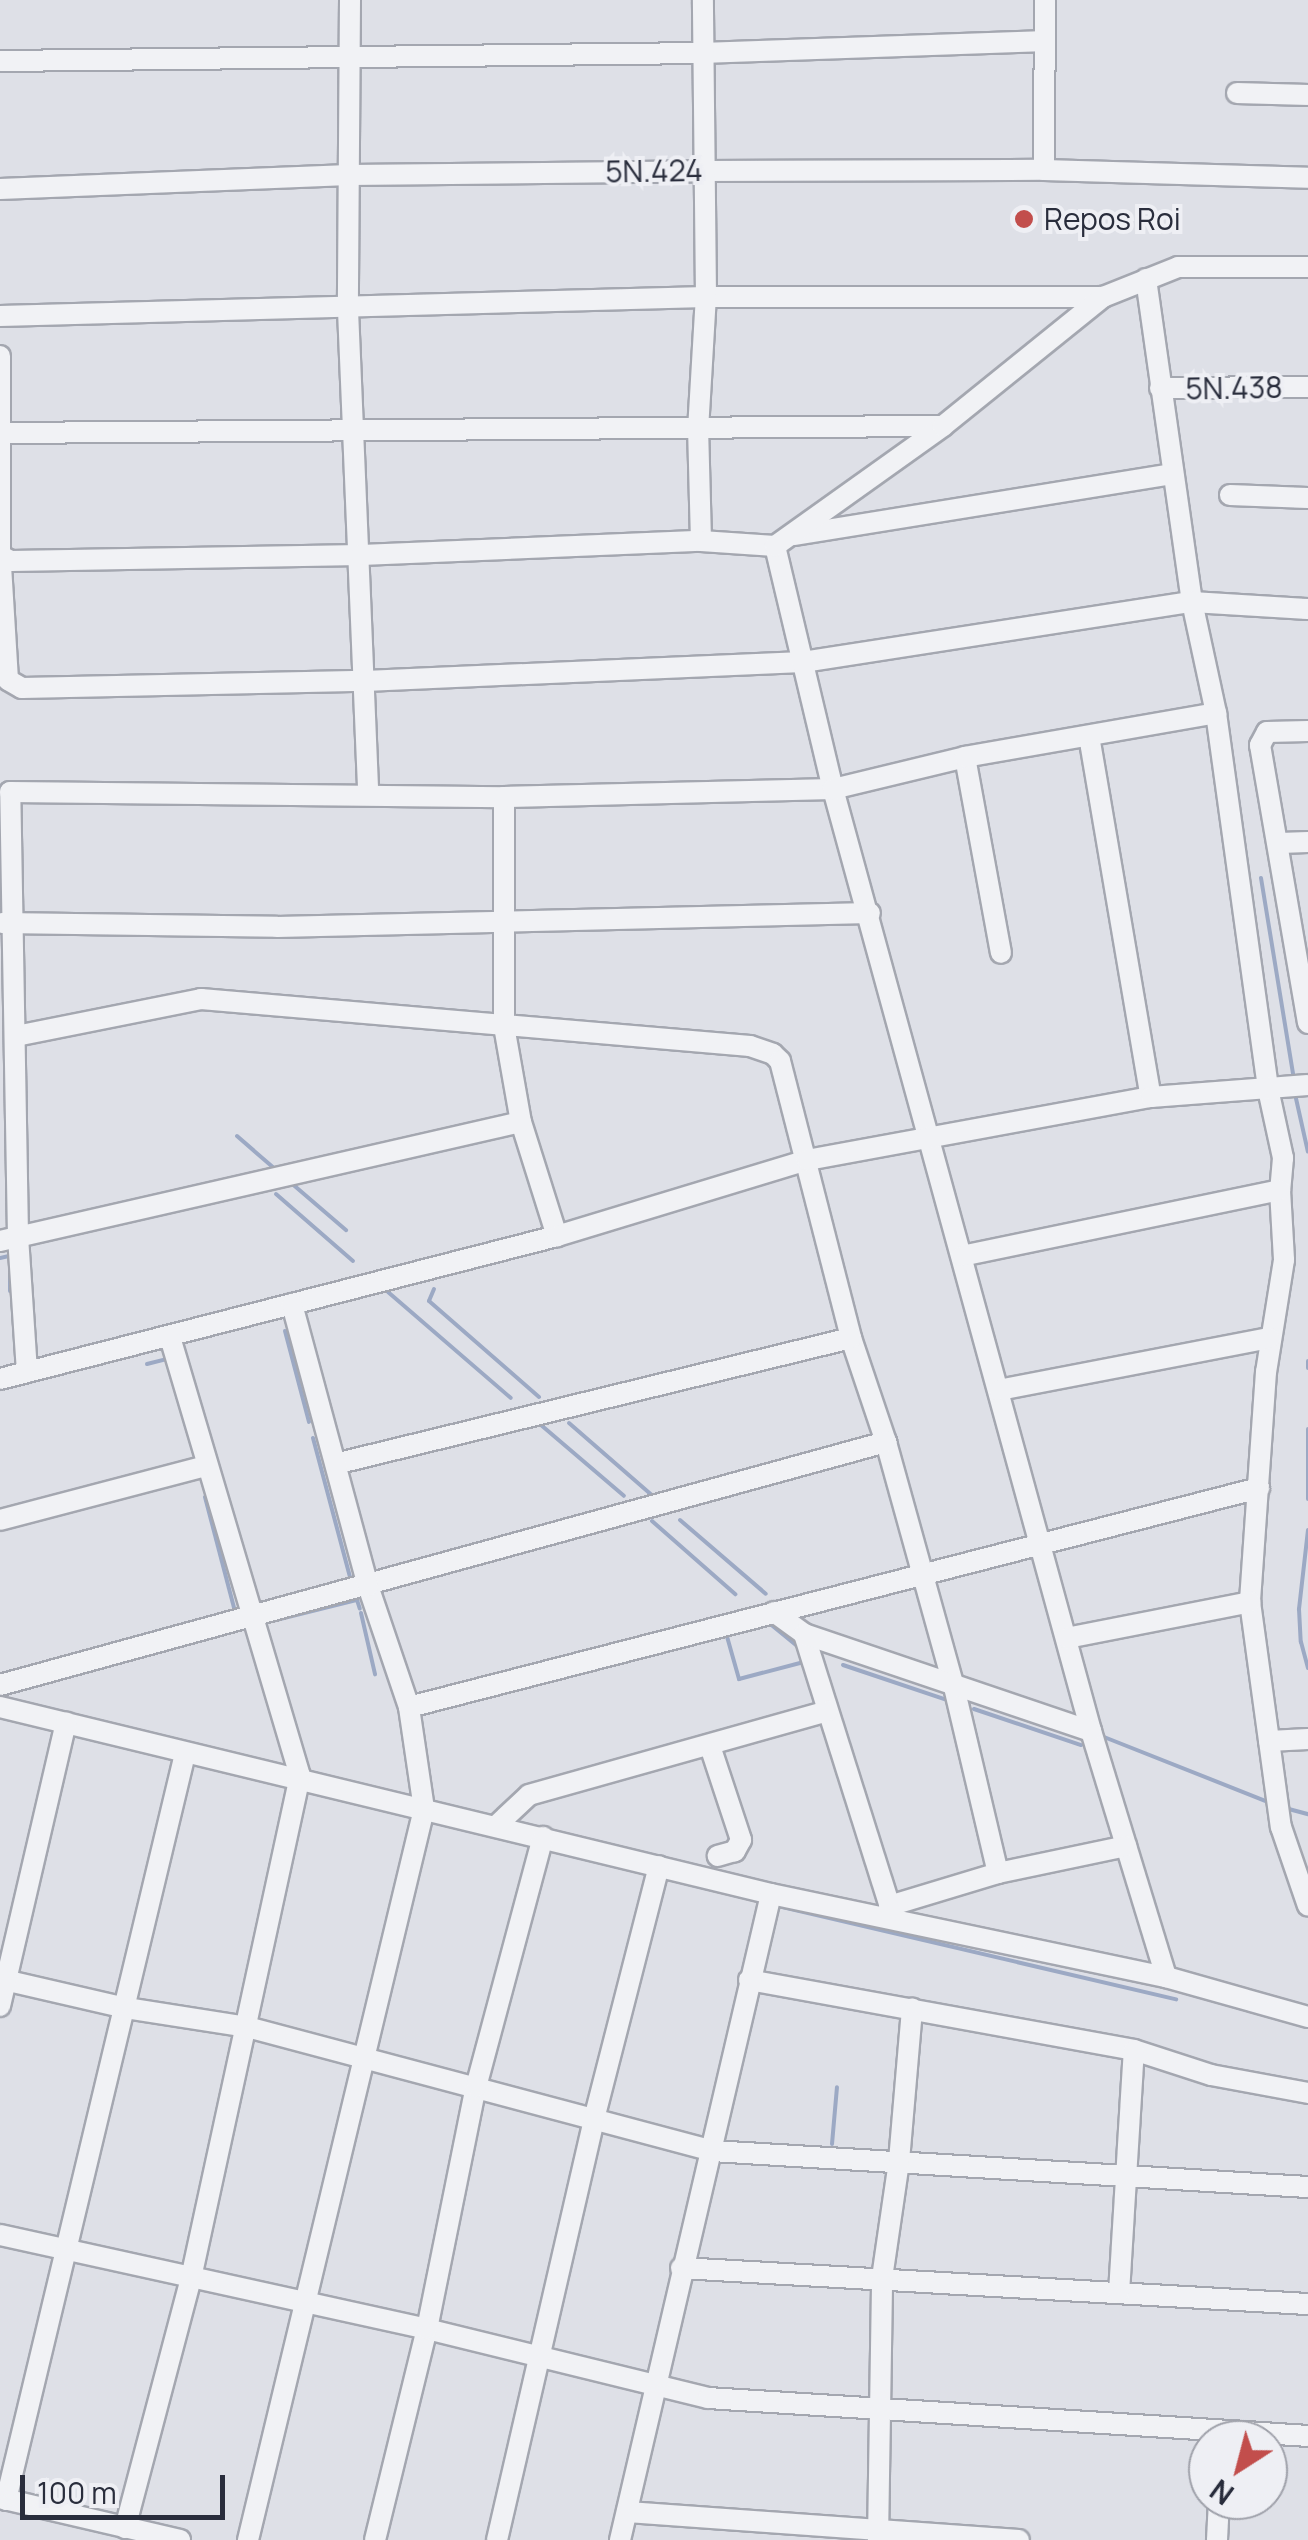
<!DOCTYPE html>
<html>
<head>
<meta charset="utf-8">
<style>
  body { margin:0 }
  #map { position:relative; width:1308px; height:2540px; overflow:hidden; background:#dee0e7; font-family:Manrope,sans-serif }
  div>[style] { position:absolute }
  .stream>* { height:4px; margin:-2px; padding:0 2px; transform-origin:2px; border-radius:2px; background:#9ca9c4 }
  .roads { filter:drop-shadow(2px 0 #a4a7b0) drop-shadow(-2px 0 #a4a7b0) drop-shadow(0 2px #a4a7b0) drop-shadow(0 -2px #a4a7b0) }
  .minor>* { height:20px; margin:-10px; padding:0 10px; transform-origin:10px; border-radius:10px; background:#f1f2f5 }
  .dots>* { width:28px; height:28px; translate:-50% -50%; box-sizing:border-box; border:5px solid #eeeff4; border-radius:50% }
  span { translate:-50% -50%; white-space:nowrap; text-align:center; line-height:1.15; -webkit-text-stroke:8px #eeeff4; paint-order:stroke }
  .street-label { font-size:30px; color:#292d3c }
  .poi-label { font-size:30px; color:#292d3c }
  .left { translate:0 -50%; text-align:left }
  .north { position:absolute; left:1188px; top:2420px; width:100px; height:100px; box-sizing:border-box; background:#eeeff4; border:2px solid #9fa1aa; border-radius:50%; rotate:216deg; font-size:28px; font-weight:700; line-height:40px; text-align:center; color:#292d3c }
  .north::after { content:''; display:block; margin:auto; width:35px; height:45px; background:#c24e4c; clip-path:polygon(50% 0,100% 100%,50% 72%,0 100%) }
  .scale { position:absolute; left:20px; top:2475px; width:205px; height:45px; box-sizing:border-box; border:5px solid #292d3c; border-top:0; padding-left:12px; font-size:30px; line-height:35px; white-space:nowrap; color:#292d3c; -webkit-text-stroke:8px #eeeff4; paint-order:stroke }
</style>
</head>
<body>
<div id="map">
  <div class="stream">
    <i style="left:1261px;top:878px;width:205px;rotate:80.7deg"></i>
    <i style="left:1295px;top:1094px;width:59px;rotate:77.4deg"></i>
    <i style="left:237px;top:1136px;width:50px;rotate:41deg"></i>
    <i style="left:290px;top:1182px;width:74px;rotate:40.6deg"></i>
    <i style="left:276px;top:1194px;width:102px;rotate:41deg"></i>
    <i style="left:0;top:1258px;width:9px;rotate:-13deg"></i>
    <i style="left:434px;top:1289px;width:13px;rotate:113deg"></i>
    <i style="left:429px;top:1301px;width:146px;rotate:41.1deg"></i>
    <i style="left:10px;top:1291px;width:25px;rotate:-90deg"></i>
    <i style="left:388px;top:1292px;width:162px;rotate:40.8deg"></i>
    <i style="left:285px;top:1331px;width:94px;rotate:75.2deg"></i>
    <i style="left:1308px;top:1361px;width:7px;rotate:90deg"></i>
    <i style="left:147px;top:1364px;width:21px;rotate:-14deg"></i>
    <i style="left:569px;top:1423px;width:113px;rotate:41deg"></i>
    <i style="left:541px;top:1425px;width:109px;rotate:40.5deg"></i>
    <i style="left:1308px;top:1429px;width:70px;rotate:90deg"></i>
    <i style="left:313px;top:1438px;width:148px;rotate:75.1deg"></i>
    <i style="left:205px;top:1497px;width:118px;rotate:75.3deg"></i>
    <i style="left:680px;top:1520px;width:113px;rotate:40.7deg"></i>
    <i style="left:652px;top:1521px;width:111px;rotate:41.3deg"></i>
    <i style="left:1308px;top:1530px;width:80px;rotate:96.5deg"></i>
    <i style="left:1299px;top:1609px;width:33px;rotate:87deg"></i>
    <i style="left:1301px;top:1642px;width:27px;rotate:75deg"></i>
    <i style="left:361px;top:1613px;width:63px;rotate:77.1deg"></i>
    <i style="left:272px;top:1621px;width:88px;rotate:-13.9deg"></i>
    <i style="left:357px;top:1600px;width:9px;rotate:72deg"></i>
    <i style="left:769px;top:1623px;width:41px;rotate:39.1deg"></i>
    <i style="left:726px;top:1633px;width:48px;rotate:74.2deg"></i>
    <i style="left:739px;top:1679px;width:67px;rotate:-14.7deg"></i>
    <i style="left:843px;top:1665px;width:107px;rotate:18.6deg"></i>
    <i style="left:974px;top:1709px;width:113px;rotate:18.6deg"></i>
    <i style="left:1104px;top:1737px;width:176px;rotate:21.6deg"></i>
    <i style="left:1285px;top:1808px;width:24px;rotate:15deg"></i>
    <i style="left:778px;top:1906px;width:409px;rotate:13.2deg"></i>
    <i style="left:832px;top:2144px;width:57px;rotate:-85deg"></i>
  </div>
  <div class="roads">
    <div class="minor">
      <i style="left:350px;top:0;width:310px;rotate:90.4deg"></i>
      <i style="left:348px;top:310px;width:485px;rotate:87.6deg"></i>
      <i style="left:0;top:61px;width:704px;rotate:-0.65deg"></i>
      <i style="left:704px;top:53px;width:340px;rotate:-2deg"></i>
      <i style="left:1237px;top:93px;width:71px;rotate:1.6deg"></i>
      <i style="left:1044px;top:170px;width:170px;rotate:-89.7deg"></i>
      <i style="left:0;top:189px;width:349px;rotate:-2.3deg"></i>
      <i style="left:349px;top:175px;width:354px;rotate:-0.6deg"></i>
      <i style="left:703px;top:171px;width:341px;rotate:-0.2deg"></i>
      <i style="left:1044px;top:170px;width:264px;rotate:1.7deg"></i>
      <i style="left:1146px;top:279px;width:326px;rotate:81.9deg"></i>
      <i style="left:1192px;top:602px;width:114px;rotate:77.8deg"></i>
      <i style="left:0;top:316px;width:706px;rotate:-1.54deg"></i>
      <i style="left:706px;top:297px;width:397px"></i>
      <i style="left:0;top:356px;width:193px;rotate:90deg"></i>
      <i style="left:0;top:549px;width:131px;rotate:86.5deg"></i>
      <i style="left:8px;top:680px;width:16px;rotate:30deg"></i>
      <i style="left:22px;top:688px;width:343px;rotate:-1.2deg"></i>
      <i style="left:365px;top:681px;width:438px;rotate:-2.5deg"></i>
      <i style="left:803px;top:662px;width:394px;rotate:-8.8deg"></i>
      <i style="left:1192px;top:602px;width:116px;rotate:3.5deg"></i>
      <i style="left:1160px;top:388px;width:148px;rotate:-0.4deg"></i>
      <i style="left:0;top:433px;width:943px;rotate:-0.43deg"></i>
      <i style="left:1230px;top:495px;width:78px;rotate:2.2deg"></i>
      <i style="left:795px;top:535px;width:383px;rotate:-9.2deg"></i>
      <i style="left:701px;top:541px;width:111px;rotate:-91.5deg"></i>
      <i style="left:698px;top:430px;width:133px;rotate:-86.6deg"></i>
      <i style="left:706px;top:297px;width:297px;rotate:-90.6deg"></i>
      <i style="left:775px;top:546px;width:250px;rotate:76.6deg"></i>
      <i style="left:833px;top:789px;width:977px;rotate:74.68deg"></i>
      <i style="left:1091px;top:1731px;width:257px;rotate:73deg"></i>
      <i style="left:3px;top:557px;width:9px;rotate:27deg"></i>
      <i style="left:11px;top:561px;width:350px;rotate:-1deg"></i>
      <i style="left:361px;top:555px;width:340px;rotate:-2.4deg"></i>
      <i style="left:701px;top:541px;width:74px;rotate:3.9deg"></i>
      <i style="left:775px;top:546px;width:206px;rotate:-35.5deg"></i>
      <i style="left:943px;top:426px;width:206px;rotate:-38.9deg"></i>
      <i style="left:1103px;top:297px;width:81px;rotate:-21.8deg"></i>
      <i style="left:1178px;top:267px;width:130px"></i>
      <i style="left:1308px;top:731px;width:41px;rotate:178.6deg"></i>
      <i style="left:1267px;top:732px;width:15px;rotate:118deg"></i>
      <i style="left:1260px;top:745px;width:282px;rotate:80.2deg"></i>
      <i style="left:1089px;top:736px;width:366px;rotate:80.3deg"></i>
      <i style="left:965px;top:757px;width:199px;rotate:79.6deg"></i>
      <i style="left:504px;top:797px;width:229px;rotate:90deg"></i>
      <i style="left:504px;top:1026px;width:97px;rotate:80deg"></i>
      <i style="left:521px;top:1122px;width:120px;rotate:72.5deg"></i>
      <i style="left:1280px;top:843px;width:28px;rotate:-2deg"></i>
      <i style="left:2px;top:923px;width:275px;rotate:0.8deg"></i>
      <i style="left:277px;top:927px;width:593px;rotate:-1.35deg"></i>
      <i style="left:16px;top:1036px;width:189px;rotate:-11.3deg"></i>
      <i style="left:201px;top:999px;width:551px;rotate:4.89deg"></i>
      <i style="left:750px;top:1046px;width:24px;rotate:19deg"></i>
      <i style="left:773px;top:1054px;width:10px;rotate:45deg"></i>
      <i style="left:780px;top:1061px;width:286px;rotate:75.6deg"></i>
      <i style="left:851px;top:1338px;width:110px;rotate:71.4deg"></i>
      <i style="left:886px;top:1442px;width:254px;rotate:74.5deg"></i>
      <i style="left:954px;top:1687px;width:191px;rotate:76.7deg"></i>
      <i style="left:998px;top:1873px;width:131px;rotate:-11.9deg"></i>
      <i style="left:1280px;top:1190px;width:70px;rotate:86.7deg"></i>
      <i style="left:1284px;top:1260px;width:113px;rotate:99.1deg"></i>
      <i style="left:1266px;top:1372px;width:231px;rotate:94deg"></i>
      <i style="left:1250px;top:1602px;width:227px;rotate:82.2deg"></i>
      <i style="left:1281px;top:1827px;width:83px;rotate:71.1deg"></i>
      <i style="left:0;top:1241px;width:534px;rotate:-12.87deg"></i>
      <i style="left:27px;top:1372px;width:136px;rotate:-93.8deg"></i>
      <i style="left:18px;top:1236px;width:444px;rotate:-91deg"></i>
      <i style="left:10px;top:792px;width:494px;rotate:0.6deg"></i>
      <i style="left:504px;top:797px;width:329px;rotate:-1.4deg"></i>
      <i style="left:833px;top:789px;width:136px;rotate:-13.6deg"></i>
      <i style="left:965px;top:757px;width:255px;rotate:-9.9deg"></i>
      <i style="left:1216px;top:713px;width:380px;rotate:82.1deg"></i>
      <i style="left:1268px;top:1089px;width:71px;rotate:77.7deg"></i>
      <i style="left:1283px;top:1158px;width:32px;rotate:95deg"></i>
      <i style="left:1280px;top:1190px;width:325px;rotate:168.3deg"></i>
      <i style="left:0;top:1379px;width:575px;rotate:-14.4deg"></i>
      <i style="left:557px;top:1236px;width:261px;rotate:-16.9deg"></i>
      <i style="left:807px;top:1160px;width:350px;rotate:-10.4deg"></i>
      <i style="left:1151px;top:1097px;width:157px;rotate:-4.4deg"></i>
      <i style="left:999px;top:1390px;width:275px;rotate:-10.9deg"></i>
      <i style="left:339px;top:1463px;width:527px;rotate:-13.72deg"></i>
      <i style="left:0;top:1520px;width:213px;rotate:-14.7deg"></i>
      <i style="left:774px;top:1612px;width:37px;rotate:36deg"></i>
      <i style="left:804px;top:1634px;width:297px;rotate:72.5deg"></i>
      <i style="left:804px;top:1634px;width:303px;rotate:18.7deg"></i>
      <i style="left:1067px;top:1638px;width:187px;rotate:-11.1deg"></i>
      <i style="left:0;top:1685px;width:919px;rotate:-15.34deg"></i>
      <i style="left:0;top:1707px;width:793px;rotate:13.63deg"></i>
      <i style="left:771px;top:1894px;width:404px;rotate:11.9deg"></i>
      <i style="left:1166px;top:1977px;width:148px;rotate:15.7deg"></i>
      <i style="left:409px;top:1707px;width:878px;rotate:-14.45deg"></i>
      <i style="left:1269px;top:1741px;width:39px;rotate:-3deg"></i>
      <i style="left:710px;top:1746px;width:99px;rotate:71.7deg"></i>
      <i style="left:741px;top:1840px;width:13px;rotate:119deg"></i>
      <i style="left:735px;top:1851px;width:18px;rotate:164deg"></i>
      <i style="left:496px;top:1826px;width:45px;rotate:-43.2deg"></i>
      <i style="left:529px;top:1795px;width:310px;rotate:-15.7deg"></i>
      <i style="left:889px;top:1906px;width:114px;rotate:-16.8deg"></i>
      <i style="left:0;top:1979px;width:129px;rotate:13deg"></i>
      <i style="left:126px;top:2008px;width:122px;rotate:8.9deg"></i>
      <i style="left:247px;top:2027px;width:481px;rotate:14.9deg"></i>
      <i style="left:712px;top:2151px;width:597px;rotate:3.46deg"></i>
      <i style="left:749px;top:1980px;width:391px;rotate:10.3deg"></i>
      <i style="left:1134px;top:2050px;width:81px;rotate:18deg"></i>
      <i style="left:1211px;top:2075px;width:99px;rotate:10.5deg"></i>
      <i style="left:0;top:2006px;width:291px;rotate:-76.9deg"></i>
      <i style="left:0;top:2235px;width:437px;rotate:12.4deg"></i>
      <i style="left:427px;top:2329px;width:289px;rotate:13.8deg"></i>
      <i style="left:708px;top:2398px;width:601px;rotate:3.62deg"></i>
      <i style="left:681px;top:2268px;width:628px;rotate:3.29deg"></i>
      <i style="left:1119px;top:2293px;width:243px;rotate:-86.5deg"></i>
      <i style="left:0;top:2498px;width:185px;rotate:13.1deg"></i>
      <i style="left:6px;top:2500px;width:767px;rotate:-76.51deg"></i>
      <i style="left:627px;top:2512px;width:393px;rotate:4.1deg"></i>
      <i style="left:125px;top:2528px;width:259px;rotate:-75.2deg"></i>
      <i style="left:191px;top:2278px;width:514px;rotate:-77.75deg"></i>
      <i style="left:300px;top:1776px;width:459px;rotate:-106.5deg"></i>
      <i style="left:248px;top:2540px;width:752px;rotate:-76.46deg"></i>
      <i style="left:424px;top:1809px;width:103px;rotate:-98.4deg"></i>
      <i style="left:409px;top:1707px;width:128px;rotate:-108.7deg"></i>
      <i style="left:368px;top:1586px;width:292px;rotate:-105.1deg"></i>
      <i style="left:375px;top:2540px;width:217px;rotate:-76.2deg"></i>
      <i style="left:427px;top:2329px;width:247px;rotate:-78.6deg"></i>
      <i style="left:476px;top:2087px;width:259px;rotate:-75deg"></i>
      <i style="left:497px;top:2540px;width:432px;rotate:-77deg"></i>
      <i style="left:594px;top:2119px;width:261px;rotate:-75.6deg"></i>
      <i style="left:620px;top:2540px;width:663px;rotate:-76.84deg"></i>
      <i style="left:878px;top:2540px;width:262px;rotate:-89.1deg"></i>
      <i style="left:882px;top:2278px;width:118px;rotate:-81.7deg"></i>
      <i style="left:899px;top:2161px;width:153px;rotate:-85.1deg"></i>
      <i style="left:1217px;top:2540px;width:40px;rotate:-87.1deg"></i>
    </div>
  </div>
  <div class="dots">
    <i style="left:1024px;top:219px;background:#c24e4c"></i>
  </div>
  <div class="street-label">
    <span style="left:654px;top:171px;rotate:-1deg">5N.424</span>
    <span style="left:1234px;top:388px;rotate:-1deg">5N.438</span>
  </div>
  <div class="poi-label">
    <span class="left" style="left:1044px;top:219px">Repos Roi</span>
  </div>
  <div class="north">N</div>
  <div class="scale">100 m</div>
</div>
</body>
</html>
